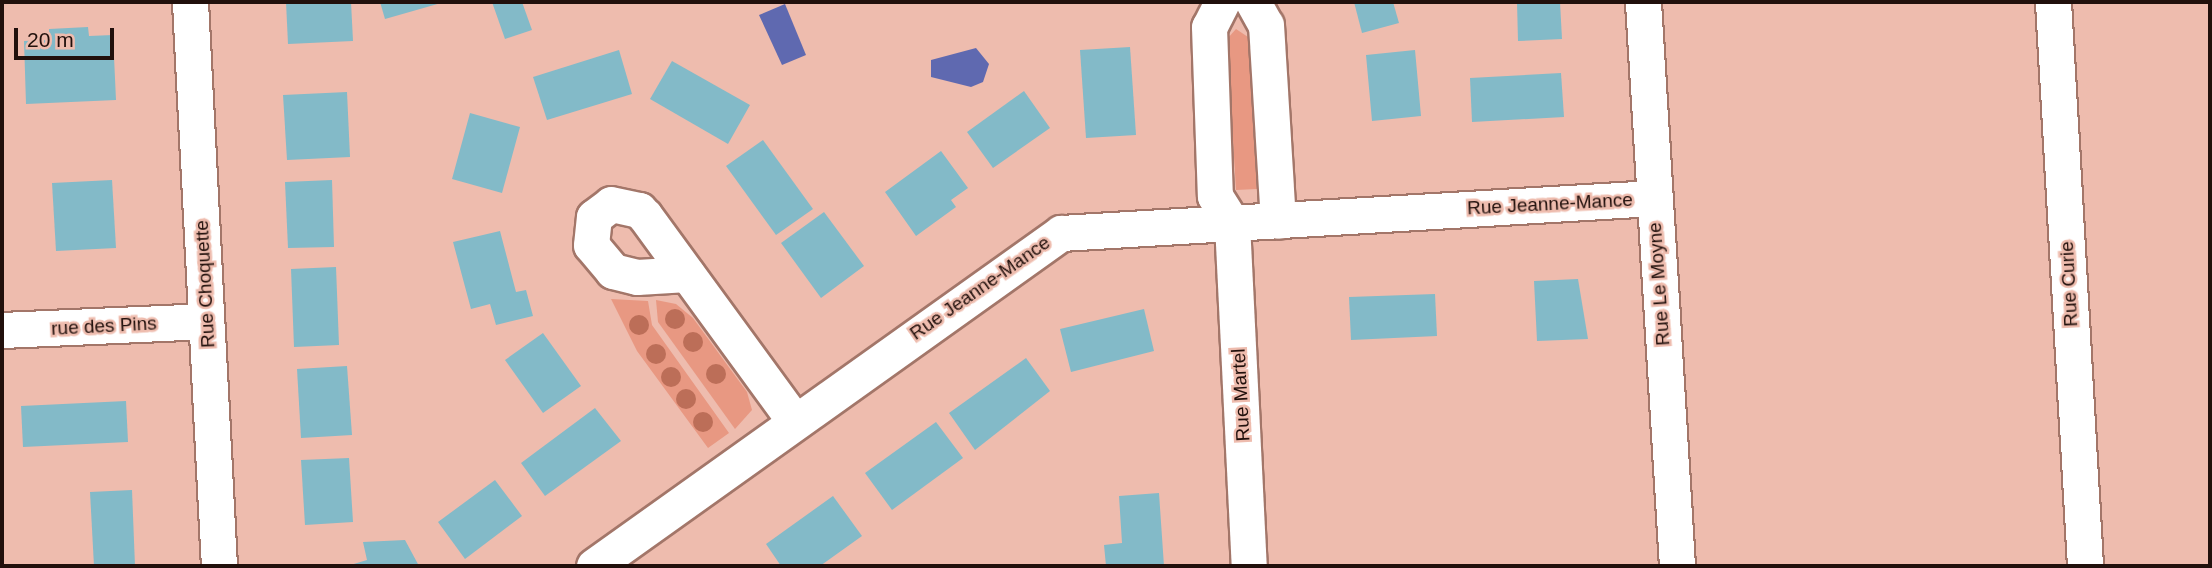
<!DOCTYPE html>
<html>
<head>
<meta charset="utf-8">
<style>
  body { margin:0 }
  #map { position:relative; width:2212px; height:568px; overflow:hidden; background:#eebcae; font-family:Helvetica,sans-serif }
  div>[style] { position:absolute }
  .green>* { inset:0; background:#e89882 }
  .water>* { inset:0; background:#5f69b0 }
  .building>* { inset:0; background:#83bac8 }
  .roads { filter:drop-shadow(2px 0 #a37669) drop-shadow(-2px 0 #a37669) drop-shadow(0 2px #a37669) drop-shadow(0 -2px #a37669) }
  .minor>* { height:35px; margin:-17.5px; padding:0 17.5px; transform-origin:17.5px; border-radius:17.5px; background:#fff }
  .trees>* { width:20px; height:20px; margin:-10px; border-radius:50%; background:#bc6e58 }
  span { translate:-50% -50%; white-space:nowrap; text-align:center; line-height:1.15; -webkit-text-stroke:5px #eebcae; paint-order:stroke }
  .street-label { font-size:19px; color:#21100c }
  .frame { position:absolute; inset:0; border:4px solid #21100c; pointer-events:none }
  .scale { position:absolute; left:14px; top:28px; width:100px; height:32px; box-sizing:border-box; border:4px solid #21100c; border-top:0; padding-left:9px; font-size:21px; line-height:24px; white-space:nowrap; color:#21100c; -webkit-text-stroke:5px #eebcae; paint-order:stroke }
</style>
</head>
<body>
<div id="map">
  <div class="green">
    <i style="clip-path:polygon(1236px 29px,1248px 37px,1257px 189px,1236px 190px,1227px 39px)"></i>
    <i style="clip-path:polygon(611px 299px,648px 301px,652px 325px,729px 433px,708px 448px,637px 351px)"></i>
    <i style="clip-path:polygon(656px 300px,676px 304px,693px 318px,747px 392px,752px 410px,735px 429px,658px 322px)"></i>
  </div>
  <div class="water">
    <i style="clip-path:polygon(785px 4px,806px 55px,782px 65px,759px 15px)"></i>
    <i style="clip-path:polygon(976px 48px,989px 64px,983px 82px,971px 87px,931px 77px,931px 60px)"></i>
  </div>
  <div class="building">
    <i style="clip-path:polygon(286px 2px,351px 2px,353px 41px,288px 44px)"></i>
    <i style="clip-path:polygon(380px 2px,441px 2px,441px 3px,385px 19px)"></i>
    <i style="clip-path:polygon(492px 2px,522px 2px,532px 30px,505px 39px)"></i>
    <i style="clip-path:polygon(1354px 2px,1393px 2px,1399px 23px,1362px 33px)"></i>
    <i style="clip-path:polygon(1517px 2px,1560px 2px,1562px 39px,1518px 41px)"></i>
    <i style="clip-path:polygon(88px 27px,89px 36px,113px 35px,116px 100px,26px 104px,24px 41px,49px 40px,49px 29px)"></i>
    <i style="clip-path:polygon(1130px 47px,1136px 135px,1086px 138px,1080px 50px)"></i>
    <i style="clip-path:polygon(619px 50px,632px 94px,547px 120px,533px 77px)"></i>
    <i style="clip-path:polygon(1415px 50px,1421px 116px,1372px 121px,1366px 55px)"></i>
    <i style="clip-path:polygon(672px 61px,750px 105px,728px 144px,650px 99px)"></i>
    <i style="clip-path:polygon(1561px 73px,1564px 117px,1472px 122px,1470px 78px)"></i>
    <i style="clip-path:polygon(1024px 91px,1050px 128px,993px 168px,967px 132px)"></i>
    <i style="clip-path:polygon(347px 92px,350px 157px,287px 160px,283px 95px)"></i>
    <i style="clip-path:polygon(470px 113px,520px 127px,502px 193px,452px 179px)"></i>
    <i style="clip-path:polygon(763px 140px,813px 209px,776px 235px,726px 166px)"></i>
    <i style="clip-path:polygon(941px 151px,968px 188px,951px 200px,956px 207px,916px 236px,885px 192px)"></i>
    <i style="clip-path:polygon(112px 180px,116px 248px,56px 251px,52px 183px)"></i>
    <i style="clip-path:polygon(332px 180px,334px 247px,288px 248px,285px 182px)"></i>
    <i style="clip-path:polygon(824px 212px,864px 266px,821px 298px,781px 243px)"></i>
    <i style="clip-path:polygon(500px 231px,516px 292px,526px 290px,533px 316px,496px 325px,490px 304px,471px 309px,453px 242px)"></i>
    <i style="clip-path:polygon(336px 267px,339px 345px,294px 347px,291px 269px)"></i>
    <i style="clip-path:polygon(1578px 279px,1588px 339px,1537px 341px,1534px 281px)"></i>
    <i style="clip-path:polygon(1435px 294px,1437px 336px,1351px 340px,1349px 297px)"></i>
    <i style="clip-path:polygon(1144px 309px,1154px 351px,1071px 372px,1060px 329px)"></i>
    <i style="clip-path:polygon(543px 333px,581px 386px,543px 413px,505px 360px)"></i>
    <i style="clip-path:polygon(1026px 358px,1050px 391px,975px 450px,949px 413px)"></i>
    <i style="clip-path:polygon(347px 366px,352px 435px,301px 438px,297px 369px)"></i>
    <i style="clip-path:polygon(126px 401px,128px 442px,23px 447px,21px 406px)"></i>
    <i style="clip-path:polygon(595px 408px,621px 441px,545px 496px,521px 463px)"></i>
    <i style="clip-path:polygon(936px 422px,963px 458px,892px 510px,865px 473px)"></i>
    <i style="clip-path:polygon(349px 458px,353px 522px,305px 525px,301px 460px)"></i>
    <i style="clip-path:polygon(495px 480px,522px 516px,465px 559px,438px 522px)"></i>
    <i style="clip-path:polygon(132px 490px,135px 566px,94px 566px,90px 492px)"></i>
    <i style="clip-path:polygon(1159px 493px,1164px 566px,1106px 566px,1104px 545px,1122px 543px,1119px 496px)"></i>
    <i style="clip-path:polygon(833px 496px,862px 536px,820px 566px,781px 566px,766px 544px)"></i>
    <i style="clip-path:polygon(405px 540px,419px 566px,347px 566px,367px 560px,363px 542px)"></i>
  </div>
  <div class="roads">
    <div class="minor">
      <i style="left:190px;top:2px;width:565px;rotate:87.06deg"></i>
      <i style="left:1222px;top:2px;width:28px;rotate:117deg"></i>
      <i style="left:1209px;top:27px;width:169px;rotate:88deg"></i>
      <i style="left:1215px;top:196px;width:32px;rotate:58deg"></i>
      <i style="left:1232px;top:223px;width:343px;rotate:87.2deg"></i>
      <i style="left:1253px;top:2px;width:26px;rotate:61deg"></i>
      <i style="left:1266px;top:25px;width:196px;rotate:86.5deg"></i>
      <i style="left:1643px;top:2px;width:565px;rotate:86.55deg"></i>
      <i style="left:2053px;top:2px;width:565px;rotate:86.75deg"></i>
      <i style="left:687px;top:274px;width:50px;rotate:176.6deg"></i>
      <i style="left:637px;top:277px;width:25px;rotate:-166deg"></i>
      <i style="left:613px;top:271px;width:34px;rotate:-130deg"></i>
      <i style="left:591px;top:245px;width:28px;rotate:-84deg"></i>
      <i style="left:594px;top:217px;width:21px;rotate:-37deg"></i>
      <i style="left:611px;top:204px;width:29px;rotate:12deg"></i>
      <i style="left:639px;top:210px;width:8px;rotate:45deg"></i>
      <i style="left:645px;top:216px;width:253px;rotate:53.9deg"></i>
      <i style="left:2px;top:330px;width:204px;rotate:-2.5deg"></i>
      <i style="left:594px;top:566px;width:574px;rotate:-35.49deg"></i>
      <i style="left:1061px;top:233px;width:594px;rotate:-3.38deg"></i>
    </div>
  </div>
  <div class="trees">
    <i style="left:675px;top:319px"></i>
    <i style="left:639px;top:325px"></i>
    <i style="left:693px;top:342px"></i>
    <i style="left:656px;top:354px"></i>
    <i style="left:716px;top:374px"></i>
    <i style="left:671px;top:377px"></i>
    <i style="left:686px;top:399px"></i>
    <i style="left:703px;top:422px"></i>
  </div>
  <div class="street-label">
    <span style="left:1550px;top:204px;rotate:-3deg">Rue Jeanne-Mance</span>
    <span style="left:205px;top:284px;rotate:-93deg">Rue Choquette</span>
    <span style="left:1659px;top:284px;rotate:-94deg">Rue Le Moyne</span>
    <span style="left:2069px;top:284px;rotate:-93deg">Rue Curie</span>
    <span style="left:980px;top:288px;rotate:-35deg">Rue Jeanne-Mance</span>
    <span style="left:104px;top:326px;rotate:-3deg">rue des Pins</span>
    <span style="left:1241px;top:395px;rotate:-93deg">Rue Martel</span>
  </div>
  <div class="frame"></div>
  <div class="scale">20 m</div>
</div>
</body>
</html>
